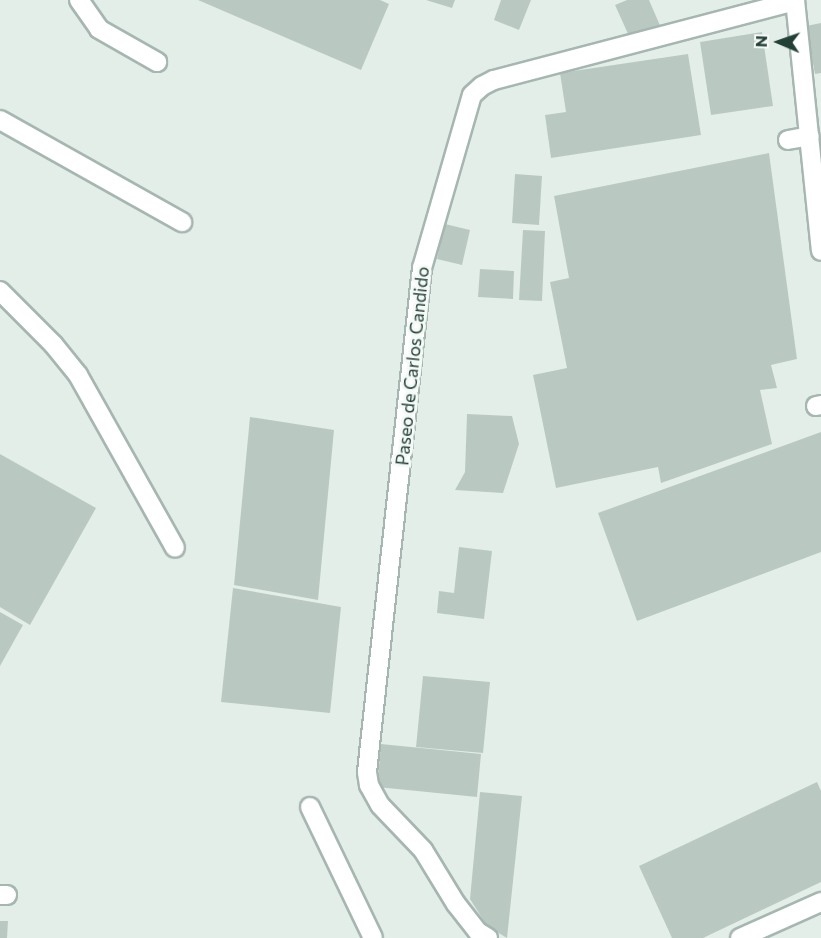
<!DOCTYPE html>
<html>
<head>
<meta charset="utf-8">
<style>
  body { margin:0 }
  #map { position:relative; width:821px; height:938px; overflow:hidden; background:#e4eee9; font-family:Commissioner,sans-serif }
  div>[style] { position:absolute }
  .building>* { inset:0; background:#b9c9c2 }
  .roads { filter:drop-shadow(2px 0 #a6b6b0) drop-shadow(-2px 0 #a6b6b0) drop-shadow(0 2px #a6b6b0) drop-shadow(0 -2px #a6b6b0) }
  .minor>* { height:18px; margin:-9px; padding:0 9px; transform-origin:9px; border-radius:9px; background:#fff }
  span { translate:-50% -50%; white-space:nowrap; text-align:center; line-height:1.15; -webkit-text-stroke:6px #f5faf7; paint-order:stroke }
  .street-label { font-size:18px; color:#234037 }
  .north { position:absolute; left:749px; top:12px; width:60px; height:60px; -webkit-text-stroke:4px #f5faf7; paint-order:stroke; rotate:272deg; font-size:16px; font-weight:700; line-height:24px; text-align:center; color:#234037 }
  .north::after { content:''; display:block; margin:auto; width:21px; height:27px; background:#234037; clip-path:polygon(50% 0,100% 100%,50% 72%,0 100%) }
</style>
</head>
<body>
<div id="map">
  <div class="building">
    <i style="clip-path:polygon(198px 0,380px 0,389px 4px,361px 70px)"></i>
    <i style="clip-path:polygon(426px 0,455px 0,452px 8px)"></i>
    <i style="clip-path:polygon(501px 0,531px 0,519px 30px,494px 20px)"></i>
    <i style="clip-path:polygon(627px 0,649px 0,662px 30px,648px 36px,645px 29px,629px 36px,615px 5px)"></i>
    <i style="clip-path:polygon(821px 23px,821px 73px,815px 74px,806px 26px)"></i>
    <i style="clip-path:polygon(762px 32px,773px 106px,711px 115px,700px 42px)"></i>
    <i style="clip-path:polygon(688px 54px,701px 135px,551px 158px,545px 115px,566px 112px,560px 73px)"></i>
    <i style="clip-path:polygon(769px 153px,797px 359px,771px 365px,777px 388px,760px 390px,772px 444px,661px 483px,658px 467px,556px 488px,533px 375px,567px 368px,550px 282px,569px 278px,554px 196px)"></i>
    <i style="clip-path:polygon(515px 174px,542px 176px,539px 225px,512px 223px)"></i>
    <i style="clip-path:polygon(445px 224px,470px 230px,462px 265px,437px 259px)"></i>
    <i style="clip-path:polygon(523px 230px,545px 231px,542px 301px,519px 300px)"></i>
    <i style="clip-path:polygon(480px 269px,514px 271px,513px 299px,478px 297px)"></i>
    <i style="clip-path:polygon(467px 414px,512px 416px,519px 444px,503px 493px,455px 490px,465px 472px)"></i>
    <i style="clip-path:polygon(250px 417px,334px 430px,318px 600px,234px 585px)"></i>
    <i style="clip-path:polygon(821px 432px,821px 552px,637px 621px,598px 513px)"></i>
    <i style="clip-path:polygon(0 454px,96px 508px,30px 625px,0 607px)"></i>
    <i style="clip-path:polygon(459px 547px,492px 551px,484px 619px,437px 613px,439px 591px,454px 593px)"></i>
    <i style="clip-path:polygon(233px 588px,341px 607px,330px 713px,221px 702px)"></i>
    <i style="clip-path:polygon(0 612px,23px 625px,0 666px)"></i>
    <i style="clip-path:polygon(423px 676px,490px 682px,483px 753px,416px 747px)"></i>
    <i style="clip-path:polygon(381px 744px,481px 754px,477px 797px,377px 787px)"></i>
    <i style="clip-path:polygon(817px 782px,821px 791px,821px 882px,703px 938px,672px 938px,639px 866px)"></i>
    <i style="clip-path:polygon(480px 792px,522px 796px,507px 938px,487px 926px,470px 899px)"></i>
    <i style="clip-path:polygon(0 921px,8px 921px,7px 938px,0 938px)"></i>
  </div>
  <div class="roads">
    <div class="minor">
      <i style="left:79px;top:0;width:35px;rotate:55deg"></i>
      <i style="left:99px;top:29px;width:67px;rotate:29.6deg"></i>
      <i style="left:795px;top:0;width:252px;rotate:84.1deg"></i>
      <i style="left:0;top:120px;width:209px;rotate:29.3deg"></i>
      <i style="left:788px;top:140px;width:22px;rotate:-10deg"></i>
      <i style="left:0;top:291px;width:75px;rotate:45deg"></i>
      <i style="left:53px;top:344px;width:40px;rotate:51deg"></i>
      <i style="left:78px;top:375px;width:198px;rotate:60.7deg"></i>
      <i style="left:816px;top:406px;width:5px;rotate:-11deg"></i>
      <i style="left:310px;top:807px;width:145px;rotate:64.3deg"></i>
      <i style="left:0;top:895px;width:7px"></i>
      <i style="left:488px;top:938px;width:12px;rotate:-149deg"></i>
      <i style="left:478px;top:932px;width:36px;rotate:-128deg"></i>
      <i style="left:456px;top:904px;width:63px;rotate:-121.4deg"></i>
      <i style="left:423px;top:850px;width:62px;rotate:-133.7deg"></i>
      <i style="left:380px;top:805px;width:23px;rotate:-119deg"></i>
      <i style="left:369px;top:785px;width:13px;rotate:-99deg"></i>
      <i style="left:367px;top:772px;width:507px;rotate:-83.77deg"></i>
      <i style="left:422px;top:268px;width:180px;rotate:-73.9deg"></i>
      <i style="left:472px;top:95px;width:13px;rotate:-42deg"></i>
      <i style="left:482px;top:86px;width:13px;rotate:-27deg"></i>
      <i style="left:494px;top:80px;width:311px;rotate:-14.7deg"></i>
      <i style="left:740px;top:938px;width:89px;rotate:-24deg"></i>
    </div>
  </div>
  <div class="street-label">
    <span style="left:412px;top:366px;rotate:-84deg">Paseo de Carlos Candido</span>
  </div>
  <div class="north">N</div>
</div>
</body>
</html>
